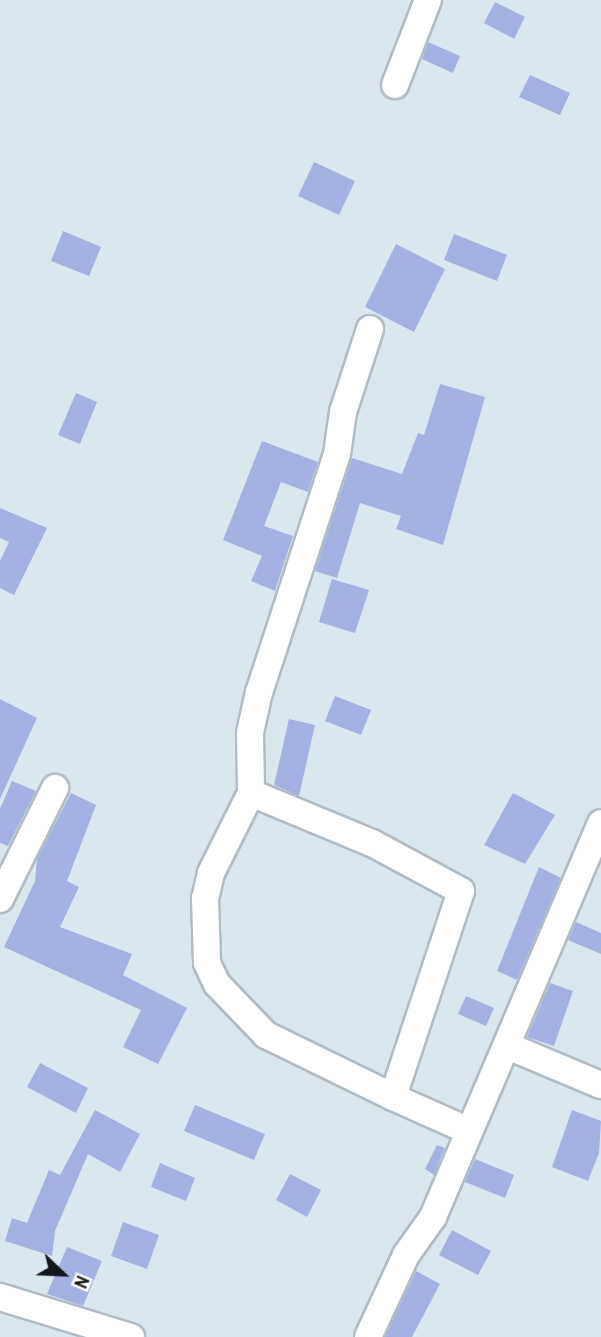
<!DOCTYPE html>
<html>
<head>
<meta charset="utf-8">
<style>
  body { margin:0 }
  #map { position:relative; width:601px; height:1337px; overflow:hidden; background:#dbe7ef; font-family:"Archivo Narrow",sans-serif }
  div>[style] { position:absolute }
  .building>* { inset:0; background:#a5b1e2 }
  .roads { filter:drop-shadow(2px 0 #b0bbc4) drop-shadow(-2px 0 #b0bbc4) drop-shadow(0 2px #b0bbc4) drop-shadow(0 -2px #b0bbc4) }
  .minor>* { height:26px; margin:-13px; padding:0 13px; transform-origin:13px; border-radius:13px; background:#fff }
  span { translate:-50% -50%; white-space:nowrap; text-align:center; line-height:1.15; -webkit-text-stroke:7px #fff; paint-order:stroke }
  .north { position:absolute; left:28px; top:1239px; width:70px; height:70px; -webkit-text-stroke:5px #fff; paint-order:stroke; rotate:113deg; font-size:19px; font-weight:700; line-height:28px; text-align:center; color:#14181b }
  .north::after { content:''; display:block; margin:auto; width:24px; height:32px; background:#14181b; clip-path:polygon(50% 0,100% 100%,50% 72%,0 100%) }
</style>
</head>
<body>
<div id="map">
  <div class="building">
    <i style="clip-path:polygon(495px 2px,525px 17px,514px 39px,484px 23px)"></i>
    <i style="clip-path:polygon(428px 42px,460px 56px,453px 73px,422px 59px)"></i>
    <i style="clip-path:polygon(530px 75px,570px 93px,560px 115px,519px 97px)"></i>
    <i style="clip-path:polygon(314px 162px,355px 181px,339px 215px,298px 196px)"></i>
    <i style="clip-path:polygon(63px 231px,101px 247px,89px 276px,51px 261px)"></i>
    <i style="clip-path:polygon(454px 234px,507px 255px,497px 281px,444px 260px)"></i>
    <i style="clip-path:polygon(396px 244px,445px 269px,414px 332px,365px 307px)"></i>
    <i style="clip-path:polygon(440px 384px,485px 397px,443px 545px,396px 529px,401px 516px,360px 503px,337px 578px,315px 571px,352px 458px,402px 474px,418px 433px,424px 435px)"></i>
    <i style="clip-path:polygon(76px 393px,97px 402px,80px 444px,58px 435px)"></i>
    <i style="clip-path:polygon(262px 441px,318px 462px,308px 492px,281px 482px,264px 526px,293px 536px,275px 591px,251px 581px,262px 556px,223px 540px)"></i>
    <i style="clip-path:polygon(0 508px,47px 528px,14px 595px,0 588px,0 561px,9px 542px,0 538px)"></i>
    <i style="clip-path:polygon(332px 579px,369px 590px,355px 633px,319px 622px)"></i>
    <i style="clip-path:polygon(335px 696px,371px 710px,361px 735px,325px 721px)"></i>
    <i style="clip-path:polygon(0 699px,37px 718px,0 799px)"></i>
    <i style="clip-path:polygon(289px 719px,315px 725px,299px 796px,274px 785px)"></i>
    <i style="clip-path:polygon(12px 781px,36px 791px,8px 846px,0 843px,0 809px)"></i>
    <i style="clip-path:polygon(71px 793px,96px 805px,67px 881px,79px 887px,60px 927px,132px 954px,123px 975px,187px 1008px,158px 1064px,123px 1047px,141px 1010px,4px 947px,35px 881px,37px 859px)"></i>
    <i style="clip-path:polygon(513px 793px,555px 815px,525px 864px,484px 845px)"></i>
    <i style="clip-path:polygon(539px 867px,561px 878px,517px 980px,497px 971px)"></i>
    <i style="clip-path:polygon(576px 922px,601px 933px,601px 954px,568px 940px)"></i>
    <i style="clip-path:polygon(550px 983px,573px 991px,554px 1046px,527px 1037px)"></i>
    <i style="clip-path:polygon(466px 996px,494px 1008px,486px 1026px,458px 1014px)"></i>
    <i style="clip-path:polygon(40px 1063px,88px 1088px,76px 1113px,27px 1087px)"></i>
    <i style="clip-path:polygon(195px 1105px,265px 1134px,254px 1160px,184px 1131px)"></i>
    <i style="clip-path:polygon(95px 1110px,140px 1134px,120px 1172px,88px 1154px,55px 1231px,52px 1256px,5px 1241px,12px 1218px,27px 1223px,49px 1170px,60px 1175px)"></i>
    <i style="clip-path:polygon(572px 1110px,601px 1121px,599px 1153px,588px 1181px,552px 1167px)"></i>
    <i style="clip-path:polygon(437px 1145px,445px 1148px,434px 1175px,425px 1169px)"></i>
    <i style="clip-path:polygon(475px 1159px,514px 1175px,505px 1198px,465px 1182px)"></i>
    <i style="clip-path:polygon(160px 1163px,195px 1178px,186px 1201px,151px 1187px)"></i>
    <i style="clip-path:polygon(290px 1174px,321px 1190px,307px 1217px,276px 1200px)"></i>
    <i style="clip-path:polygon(123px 1222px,159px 1235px,147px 1269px,111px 1256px)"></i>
    <i style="clip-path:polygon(452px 1230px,491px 1251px,478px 1275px,439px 1255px)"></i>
    <i style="clip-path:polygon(67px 1247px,102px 1261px,83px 1306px,47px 1294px)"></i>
    <i style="clip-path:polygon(416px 1271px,440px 1284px,412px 1337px,385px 1337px)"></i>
  </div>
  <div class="roads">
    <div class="minor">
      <i style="left:395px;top:85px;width:91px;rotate:-68.8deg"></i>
      <i style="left:370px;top:329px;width:87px;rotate:108deg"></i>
      <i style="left:343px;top:412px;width:42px;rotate:98.1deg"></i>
      <i style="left:337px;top:454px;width:250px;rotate:108.1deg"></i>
      <i style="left:259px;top:692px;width:42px;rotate:102.4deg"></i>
      <i style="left:250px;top:733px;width:60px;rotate:89deg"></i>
      <i style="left:251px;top:793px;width:131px;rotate:22.5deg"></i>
      <i style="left:372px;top:843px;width:101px;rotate:28.3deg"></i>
      <i style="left:461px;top:891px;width:217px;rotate:108.3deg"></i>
      <i style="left:393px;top:1097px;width:83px;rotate:24.1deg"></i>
      <i style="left:251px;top:793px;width:89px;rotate:116.6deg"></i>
      <i style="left:211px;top:873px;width:26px;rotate:103deg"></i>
      <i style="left:205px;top:898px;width:65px;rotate:88.2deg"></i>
      <i style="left:207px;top:963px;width:23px;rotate:65deg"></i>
      <i style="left:217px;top:984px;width:71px;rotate:46.1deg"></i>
      <i style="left:266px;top:1035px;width:141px;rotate:26deg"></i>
      <i style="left:0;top:899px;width:124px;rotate:-63.6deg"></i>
      <i style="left:508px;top:1046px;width:101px;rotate:22.8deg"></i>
      <i style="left:0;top:1297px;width:137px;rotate:17deg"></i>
      <i style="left:368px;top:1337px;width:90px;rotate:-65.1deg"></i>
      <i style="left:406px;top:1255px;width:47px;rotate:-54.6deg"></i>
      <i style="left:433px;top:1217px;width:428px;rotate:-66.9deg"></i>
    </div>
  </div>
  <div class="north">N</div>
</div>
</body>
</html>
